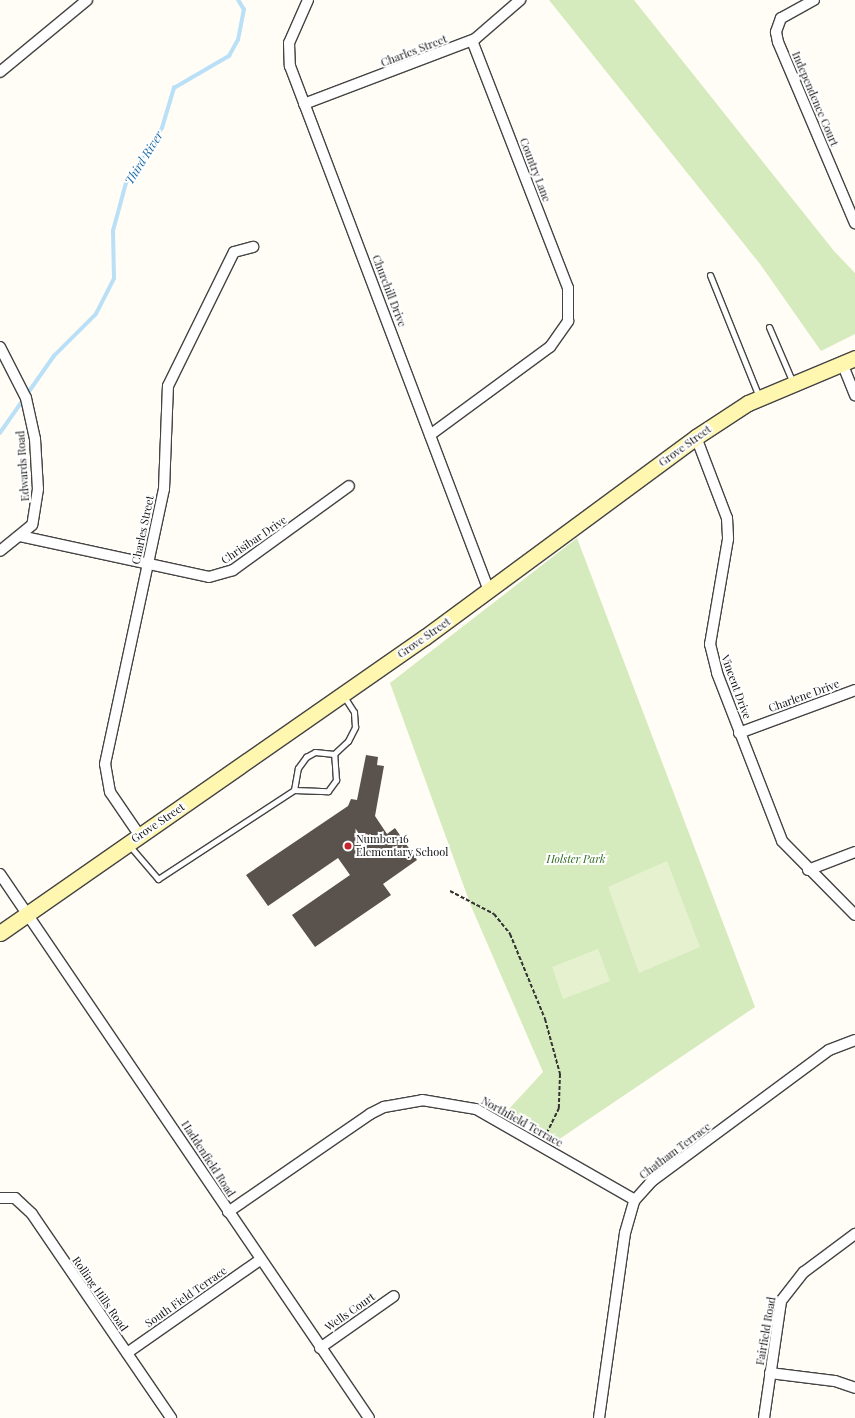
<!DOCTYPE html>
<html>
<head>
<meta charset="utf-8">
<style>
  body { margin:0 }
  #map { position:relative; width:855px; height:1418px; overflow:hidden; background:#fffdf5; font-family:"Playfair Display",serif }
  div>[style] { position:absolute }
  .green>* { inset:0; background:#d5ebbd }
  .pitch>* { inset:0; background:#e6f2cf }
  .stream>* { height:3.5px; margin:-1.75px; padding:0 1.75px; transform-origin:1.75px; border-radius:1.75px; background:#b9e0f7 }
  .building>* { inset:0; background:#5a524d }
  .path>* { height:2px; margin-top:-1px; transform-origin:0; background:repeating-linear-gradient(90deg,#333 0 4px,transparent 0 6px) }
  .roads { filter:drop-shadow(1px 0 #444) drop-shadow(-1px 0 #444) drop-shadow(0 1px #444) drop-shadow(0 -1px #444) }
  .lane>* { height:5px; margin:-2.5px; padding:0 2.5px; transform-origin:2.5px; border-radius:2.5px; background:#fff }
  .street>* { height:10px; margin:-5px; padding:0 5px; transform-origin:5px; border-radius:5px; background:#fff }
  .secondary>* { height:15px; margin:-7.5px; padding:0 7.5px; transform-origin:7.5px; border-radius:7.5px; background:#fff6b0 }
  .dots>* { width:11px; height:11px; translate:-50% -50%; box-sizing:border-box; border:2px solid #fff; border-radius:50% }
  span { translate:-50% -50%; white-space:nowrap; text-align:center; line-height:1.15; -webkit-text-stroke:4px #fff; paint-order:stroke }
  .street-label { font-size:11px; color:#111 }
  .poi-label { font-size:11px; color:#111 }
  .left { translate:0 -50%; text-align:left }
  .park-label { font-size:11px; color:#2f6b1f; font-style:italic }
  .water-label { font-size:12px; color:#1768a6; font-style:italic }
</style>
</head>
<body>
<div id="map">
  <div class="green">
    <i style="clip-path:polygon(549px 0,634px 0,834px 251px,855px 273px,855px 334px,821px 351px,760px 264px)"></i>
    <i style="clip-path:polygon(577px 538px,755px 1007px,558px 1140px,507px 1111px,543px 1072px,471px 906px,390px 683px)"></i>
  </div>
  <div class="pitch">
    <i style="clip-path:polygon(667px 861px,700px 947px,639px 973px,608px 887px)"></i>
    <i style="clip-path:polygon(598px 949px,610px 981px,563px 999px,552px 967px)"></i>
  </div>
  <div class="stream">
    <i style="left:0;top:433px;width:94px;rotate:-55deg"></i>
    <i style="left:54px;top:356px;width:59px;rotate:-45deg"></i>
    <i style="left:96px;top:314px;width:39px;rotate:-63deg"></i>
    <i style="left:114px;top:279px;width:48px;rotate:-91.2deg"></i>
    <i style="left:113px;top:231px;width:50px;rotate:-74.8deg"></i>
    <i style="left:126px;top:183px;width:66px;rotate:-56.8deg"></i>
    <i style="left:162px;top:128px;width:42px;rotate:-73.3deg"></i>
    <i style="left:174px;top:88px;width:64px;rotate:-30.2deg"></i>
    <i style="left:229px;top:56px;width:18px;rotate:-61deg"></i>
    <i style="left:238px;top:40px;width:31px;rotate:-79deg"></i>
    <i style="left:244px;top:10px;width:12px;rotate:-121deg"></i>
  </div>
  <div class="building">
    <i style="clip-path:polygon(366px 755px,378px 757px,377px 765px,384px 766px,375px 816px,387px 834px,395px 828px,417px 860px,383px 884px,391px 895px,315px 947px,292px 915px,350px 875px,338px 858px,268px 906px,246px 875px,348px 806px,351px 799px,357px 800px)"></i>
  </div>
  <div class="path">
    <i style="left:450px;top:891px;width:50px;rotate:27.6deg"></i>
    <i style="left:494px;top:914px;width:26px;rotate:51deg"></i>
    <i style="left:510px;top:934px;width:92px;rotate:67.6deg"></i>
    <i style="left:545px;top:1019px;width:57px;rotate:74.7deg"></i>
    <i style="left:560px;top:1074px;width:34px;rotate:92deg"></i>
    <i style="left:559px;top:1108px;width:32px;rotate:116deg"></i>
  </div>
  <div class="roads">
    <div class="lane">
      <i style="left:710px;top:275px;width:131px;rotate:68.1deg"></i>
      <i style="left:769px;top:327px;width:61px;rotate:66.8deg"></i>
      <i style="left:294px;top:790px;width:34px;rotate:2deg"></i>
      <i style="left:328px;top:791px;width:14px;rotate:-54deg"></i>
      <i style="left:336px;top:780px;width:26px;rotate:-94deg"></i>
      <i style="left:129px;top:845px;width:45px;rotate:49.5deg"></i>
      <i style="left:158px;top:879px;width:163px;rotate:-33.2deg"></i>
      <i style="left:294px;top:790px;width:22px;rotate:-80deg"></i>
      <i style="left:298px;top:768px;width:14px;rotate:-54deg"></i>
      <i style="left:306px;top:757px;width:10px;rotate:-29deg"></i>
      <i style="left:315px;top:752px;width:19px;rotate:6deg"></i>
      <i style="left:334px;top:754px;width:19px;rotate:-43deg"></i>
      <i style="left:348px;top:741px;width:16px;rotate:-63deg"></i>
      <i style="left:355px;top:727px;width:15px;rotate:-94deg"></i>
      <i style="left:354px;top:712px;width:20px;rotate:-123deg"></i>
    </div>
    <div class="street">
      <i style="left:308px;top:0;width:47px;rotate:113.8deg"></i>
      <i style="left:289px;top:43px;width:23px;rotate:88deg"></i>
      <i style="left:290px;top:66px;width:561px;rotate:69.24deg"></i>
      <i style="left:814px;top:0;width:38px;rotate:151deg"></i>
      <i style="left:781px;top:18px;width:15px;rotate:110deg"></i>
      <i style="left:776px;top:32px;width:10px;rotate:79deg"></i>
      <i style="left:778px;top:42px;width:197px;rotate:67deg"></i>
      <i style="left:0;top:72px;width:113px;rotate:-39.6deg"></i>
      <i style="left:304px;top:104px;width:183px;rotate:-20.8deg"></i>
      <i style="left:475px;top:39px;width:60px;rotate:-40.9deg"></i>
      <i style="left:0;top:347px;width:57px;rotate:63deg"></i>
      <i style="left:26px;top:398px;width:42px;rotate:77.6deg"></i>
      <i style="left:35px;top:439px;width:50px;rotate:86.6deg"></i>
      <i style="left:38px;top:489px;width:36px;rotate:99deg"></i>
      <i style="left:32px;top:525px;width:41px;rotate:140.9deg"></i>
      <i style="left:842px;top:363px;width:35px;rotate:68deg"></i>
      <i style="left:430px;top:435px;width:149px;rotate:-36.3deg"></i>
      <i style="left:550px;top:347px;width:32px;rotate:-55deg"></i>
      <i style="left:568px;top:321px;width:33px;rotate:-90deg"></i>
      <i style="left:568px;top:288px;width:265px;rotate:-111.2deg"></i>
      <i style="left:696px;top:437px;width:87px;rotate:69.1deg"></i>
      <i style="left:727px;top:518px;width:21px;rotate:87deg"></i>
      <i style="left:728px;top:539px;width:107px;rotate:99.7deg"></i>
      <i style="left:710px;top:644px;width:30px;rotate:76deg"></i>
      <i style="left:717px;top:673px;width:180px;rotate:68.8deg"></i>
      <i style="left:782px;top:841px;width:104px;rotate:45.4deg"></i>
      <i style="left:20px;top:536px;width:193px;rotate:12.2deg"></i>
      <i style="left:209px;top:577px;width:25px;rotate:-16deg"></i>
      <i style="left:233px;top:570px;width:143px;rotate:-35.9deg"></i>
      <i style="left:739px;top:733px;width:124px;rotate:-20.3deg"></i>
      <i style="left:140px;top:836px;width:53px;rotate:-124.3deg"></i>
      <i style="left:110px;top:792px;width:28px;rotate:-100deg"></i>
      <i style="left:105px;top:764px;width:281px;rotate:-77.9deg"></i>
      <i style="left:164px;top:489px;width:103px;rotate:-87.8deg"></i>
      <i style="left:168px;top:386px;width:149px;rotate:-63.8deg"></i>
      <i style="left:234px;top:252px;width:20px;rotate:-15deg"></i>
      <i style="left:808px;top:870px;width:50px;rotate:-21deg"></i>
      <i style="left:0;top:874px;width:657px;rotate:55.85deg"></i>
      <i style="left:0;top:1198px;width:15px"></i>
      <i style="left:15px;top:1198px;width:23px;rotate:43deg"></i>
      <i style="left:32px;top:1214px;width:247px;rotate:55.7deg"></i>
      <i style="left:228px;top:1212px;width:173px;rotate:-34.6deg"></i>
      <i style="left:370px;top:1114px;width:16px;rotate:-27deg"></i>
      <i style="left:384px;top:1107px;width:39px;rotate:-10deg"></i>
      <i style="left:422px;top:1100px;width:55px;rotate:9.5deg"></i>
      <i style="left:476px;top:1109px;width:183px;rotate:29.8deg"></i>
      <i style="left:320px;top:1348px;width:90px;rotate:-35.1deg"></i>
      <i style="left:127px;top:1353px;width:162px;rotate:-35deg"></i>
      <i style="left:770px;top:1373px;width:65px;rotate:7deg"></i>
      <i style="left:835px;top:1381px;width:21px;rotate:19deg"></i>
      <i style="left:599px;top:1418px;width:187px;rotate:-82deg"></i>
      <i style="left:625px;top:1233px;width:33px;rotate:-74deg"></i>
      <i style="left:634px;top:1201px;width:27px;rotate:-48deg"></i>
      <i style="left:652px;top:1181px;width:220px;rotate:-36.5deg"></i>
      <i style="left:829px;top:1050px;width:28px;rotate:-21deg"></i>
      <i style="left:764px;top:1418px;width:118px;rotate:-81.7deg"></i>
      <i style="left:781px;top:1301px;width:37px;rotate:-52deg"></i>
      <i style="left:804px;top:1272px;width:64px;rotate:-36.7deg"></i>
    </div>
    <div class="secondary">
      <i style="left:0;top:933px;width:518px;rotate:-34.86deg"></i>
      <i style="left:425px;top:637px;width:337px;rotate:-36.4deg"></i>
      <i style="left:696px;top:437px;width:62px;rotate:-33.2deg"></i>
      <i style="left:748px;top:403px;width:116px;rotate:-22.8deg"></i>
    </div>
  </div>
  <div class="dots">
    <i style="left:348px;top:846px;background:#c4262e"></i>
  </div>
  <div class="street-label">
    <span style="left:414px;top:51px;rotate:-21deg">Charles Street</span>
    <span style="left:815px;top:99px;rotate:67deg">Independence Court</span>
    <span style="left:535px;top:170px;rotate:69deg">Country Lane</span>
    <span style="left:389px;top:291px;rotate:69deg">Churchill Drive</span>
    <span style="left:685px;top:446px;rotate:-36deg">Grove Street</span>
    <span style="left:23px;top:466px;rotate:-94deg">Edwards Road</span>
    <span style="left:143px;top:530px;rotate:-78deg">Charles Street</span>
    <span style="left:254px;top:540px;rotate:-34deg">Chrisibar Drive</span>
    <span style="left:424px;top:638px;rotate:-35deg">Grove Street</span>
    <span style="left:736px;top:687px;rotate:70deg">Vincent Drive</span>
    <span style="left:804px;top:696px;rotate:-20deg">Charlene Drive</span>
    <span style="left:158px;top:823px;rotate:-34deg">Grove Street</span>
    <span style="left:522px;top:1122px;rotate:29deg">Northfield Terrace</span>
    <span style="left:675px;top:1151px;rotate:-37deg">Chatham Terrace</span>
    <span style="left:208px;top:1159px;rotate:57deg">Haddenfield Road</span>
    <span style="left:100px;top:1294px;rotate:55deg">Rolling Hills Road</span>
    <span style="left:186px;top:1297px;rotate:-35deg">South Field Terrace</span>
    <span style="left:350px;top:1312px;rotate:-35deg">Wells Court</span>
    <span style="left:766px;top:1331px;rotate:-80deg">Fairfield Road</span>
  </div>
  <div class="poi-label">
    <span class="left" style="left:356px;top:846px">Number 16<br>Elementary School</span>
  </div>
  <div class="park-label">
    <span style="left:576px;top:859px">Holster Park</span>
  </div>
  <div class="water-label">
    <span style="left:144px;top:158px;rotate:-58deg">Third River</span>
  </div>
</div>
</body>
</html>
